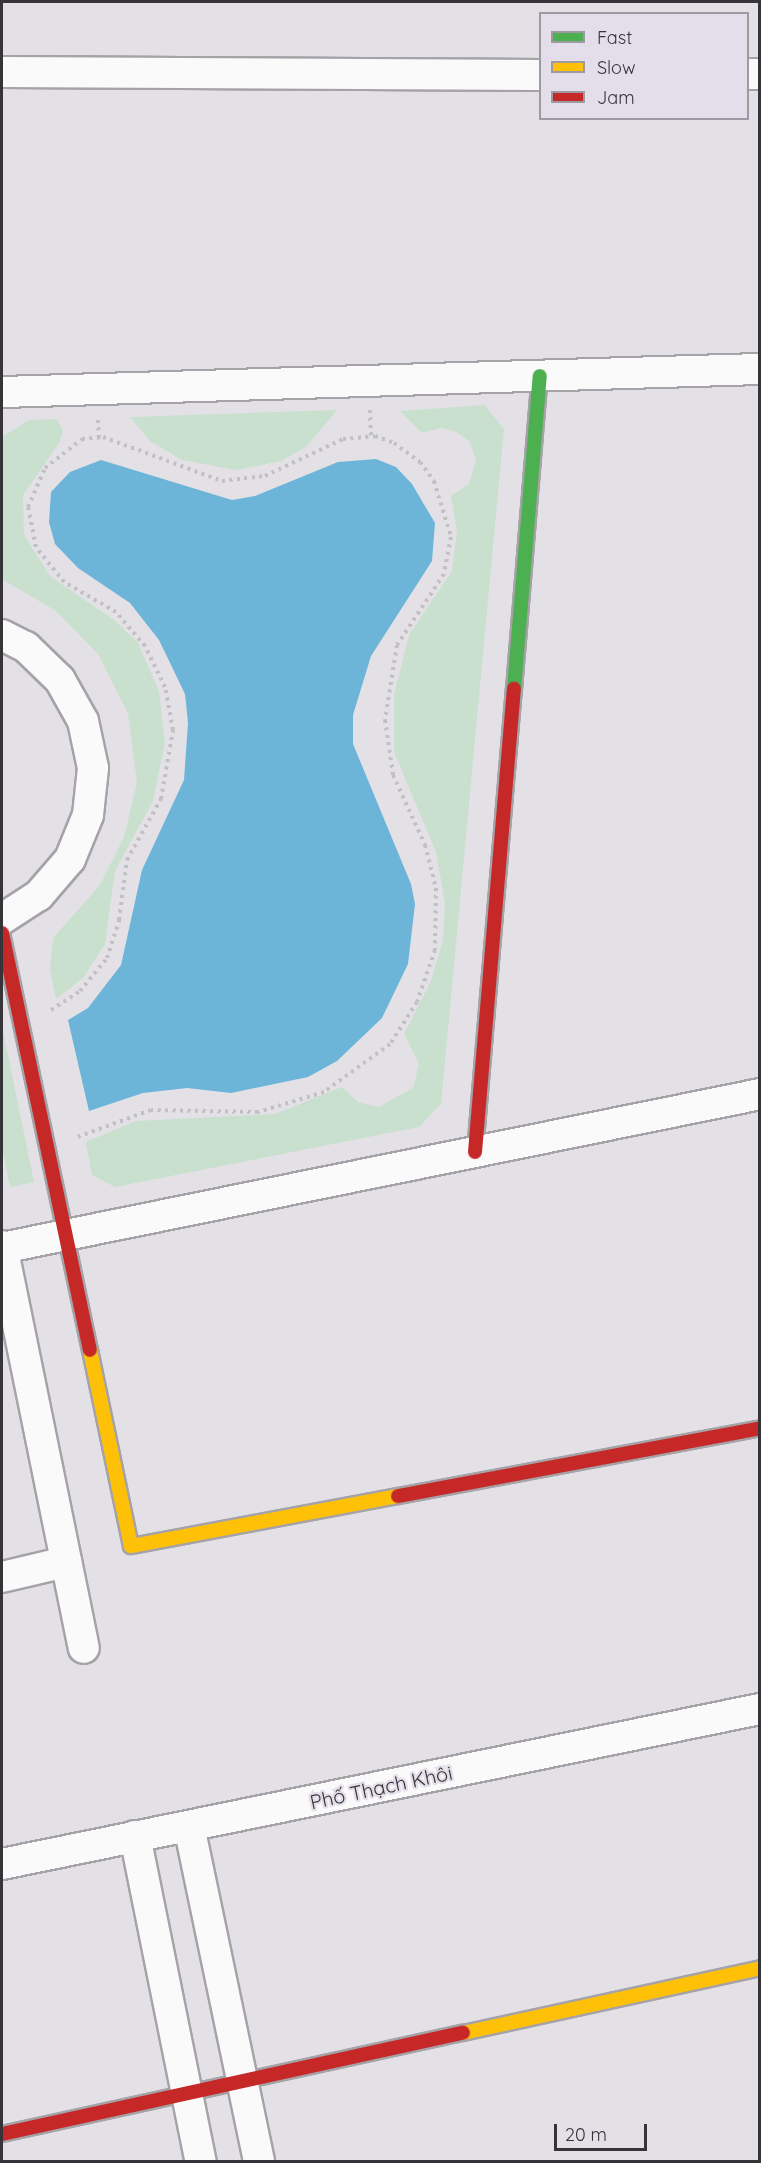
<!DOCTYPE html>
<html>
<head>
<meta charset="utf-8">
<style>
  body { margin:0 }
  #map { position:relative; width:761px; height:2163px; overflow:hidden; background:#e3e1e6; font-family:Quicksand,sans-serif }
  div>[style] { position:absolute }
  .green>* { inset:0; background:#c8e0cd }
  .water>* { inset:0; background:#6db4d9 }
  .path>* { height:4px; margin-top:-2px; transform-origin:0; background:repeating-linear-gradient(90deg,#c1c0c2 0 3px,transparent 0 7.5px) }
  .roads { filter:drop-shadow(2px 0 #a5a3a8) drop-shadow(-2px 0 #a5a3a8) drop-shadow(0 2px #a5a3a8) drop-shadow(0 -2px #a5a3a8) }
  .street>* { height:30px; margin:-15px; padding:0 15px; transform-origin:15px; border-radius:15px; background:#fbfafb }
  .fast>* { height:14px; margin:-7px; padding:0 7px; transform-origin:7px; border-radius:7px; background:#4caf50 }
  .slow>* { height:14px; margin:-7px; padding:0 7px; transform-origin:7px; border-radius:7px; background:#ffc107 }
  .jam>* { height:14px; margin:-7px; padding:0 7px; transform-origin:7px; border-radius:7px; background:#c62828 }
  span { translate:-50% -50%; white-space:nowrap; text-align:center; line-height:1.15; -webkit-text-stroke:4.5px #e3dee9; paint-order:stroke }
  .street-label { font-size:20px; color:#363438 }
  .frame { position:absolute; inset:0; border:3px solid #363438; pointer-events:none }
  .legend { position:absolute; left:539px; top:12px; width:210px; height:108px; box-sizing:border-box; background:#e3dee9; border:2px solid #9e9aa2; margin:0; padding:8px 10px; list-style:none; font-size:18px; color:#363438 }
  .legend li { display:flex; align-items:center; gap:12px; height:30px }
  .legend b { width:30px; border:2px solid #9e9aa2 }
  .scale { position:absolute; left:554px; top:2124px; width:93px; height:27px; box-sizing:border-box; border:3px solid #363438; border-top:0; padding-left:8px; font-size:18px; line-height:21px; white-space:nowrap; color:#363438; -webkit-text-stroke:4px #e3dee9; paint-order:stroke }
</style>
</head>
<body>
<div id="map">
  <div class="green">
    <i style="clip-path:polygon(484px 405px,504px 429px,441px 1104px,419px 1127px,115px 1187px,92px 1175px,86px 1142px,136px 1121px,275px 1114px,342px 1087px,358px 1102px,379px 1107px,413px 1088px,419px 1064px,404px 1034px,431px 981px,443px 940px,445px 903px,436px 852px,394px 752px,394px 695px,409px 635px,452px 571px,457px 532px,451px 496px,469px 484px,476px 460px,470px 442px,457px 432px,441px 428px,422px 433px,400px 411px)"></i>
    <i style="clip-path:polygon(337px 410px,306px 447px,281px 461px,236px 470px,182px 460px,150px 441px,130px 417px)"></i>
    <i style="clip-path:polygon(57px 419px,63px 431px,59px 443px,23px 495px,24px 535px,50px 576px,114px 620px,138px 643px,159px 691px,165px 743px,153px 801px,115px 871px,105px 944px,83px 978px,56px 999px,50px 969px,53px 938px,100px 885px,124px 837px,137px 783px,128px 713px,98px 654px,56px 611px,2px 579px,2px 437px,29px 420px)"></i>
    <i style="clip-path:polygon(2px 1026px,34px 1182px,10px 1187px,2px 1147px)"></i>
  </div>
  <div class="water">
    <i style="clip-path:polygon(376px 459px,396px 467px,412px 484px,435px 523px,432px 561px,371px 656px,353px 715px,353px 744px,411px 884px,415px 904px,408px 964px,382px 1018px,337px 1061px,308px 1077px,231px 1093px,187px 1088px,143px 1093px,89px 1111px,68px 1020px,88px 1008px,121px 965px,142px 870px,184px 780px,188px 723px,185px 694px,159px 640px,130px 603px,78px 568px,55px 544px,49px 522px,51px 492px,70px 472px,101px 460px,232px 500px,255px 496px,338px 462px)"></i>
  </div>
  <div class="path">
    <i style="left:370px;top:410px;width:27px;rotate:88deg"></i>
    <i style="left:98px;top:420px;width:18px;rotate:87deg"></i>
    <i style="left:51px;top:1010px;width:35px;rotate:-33deg"></i>
    <i style="left:80px;top:991px;width:43px;rotate:-50.7deg"></i>
    <i style="left:107px;top:958px;width:40px;rotate:-72deg"></i>
    <i style="left:119px;top:920px;width:61px;rotate:-82.4deg"></i>
    <i style="left:127px;top:860px;width:70px;rotate:-60.9deg"></i>
    <i style="left:161px;top:799px;width:70px;rotate:-80.1deg"></i>
    <i style="left:173px;top:730px;width:44px;rotate:-100.5deg"></i>
    <i style="left:165px;top:687px;width:46px;rotate:-116deg"></i>
    <i style="left:145px;top:646px;width:45px;rotate:-130.5deg"></i>
    <i style="left:116px;top:612px;width:60px;rotate:-150deg"></i>
    <i style="left:64px;top:582px;width:45px;rotate:-128.7deg"></i>
    <i style="left:36px;top:547px;width:41px;rotate:-101.3deg"></i>
    <i style="left:28px;top:507px;width:43px;rotate:-66.4deg"></i>
    <i style="left:45px;top:468px;width:47px;rotate:-38.1deg"></i>
    <i style="left:82px;top:439px;width:21px;rotate:-5deg"></i>
    <i style="left:103px;top:437px;width:127px;rotate:20.3deg"></i>
    <i style="left:222px;top:481px;width:43px;rotate:-6.6deg"></i>
    <i style="left:265px;top:476px;width:86px;rotate:-25.4deg"></i>
    <i style="left:343px;top:439px;width:32px;rotate:-5deg"></i>
    <i style="left:375px;top:436px;width:20px;rotate:20deg"></i>
    <i style="left:394px;top:443px;width:32px;rotate:36deg"></i>
    <i style="left:420px;top:462px;width:24px;rotate:54deg"></i>
    <i style="left:434px;top:481px;width:59px;rotate:73.1deg"></i>
    <i style="left:451px;top:537px;width:38px;rotate:101deg"></i>
    <i style="left:444px;top:574px;width:85px;rotate:123.5deg"></i>
    <i style="left:397px;top:645px;width:76px;rotate:99.1deg"></i>
    <i style="left:385px;top:720px;width:56px;rotate:81.7deg"></i>
    <i style="left:393px;top:775px;width:77px;rotate:65.4deg"></i>
    <i style="left:425px;top:845px;width:44px;rotate:75.7deg"></i>
    <i style="left:436px;top:888px;width:62px;rotate:90.9deg"></i>
    <i style="left:435px;top:950px;width:55px;rotate:109.1deg"></i>
    <i style="left:417px;top:1002px;width:50px;rotate:122.7deg"></i>
    <i style="left:390px;top:1044px;width:82px;rotate:144deg"></i>
    <i style="left:324px;top:1092px;width:69px;rotate:163.1deg"></i>
    <i style="left:258px;top:1112px;width:107px;rotate:-178.9deg"></i>
    <i style="left:151px;top:1110px;width:79px;rotate:160deg"></i>
  </div>
  <div class="roads">
    <div class="street">
      <i style="left:2px;top:72px;width:538px;rotate:0.32deg"></i>
      <i style="left:748px;top:74px;width:12px"></i>
      <i style="left:2px;top:392px;width:758px;rotate:-1.74deg"></i>
      <i style="left:2px;top:635px;width:27px;rotate:27deg"></i>
      <i style="left:26px;top:647px;width:47px;rotate:44.1deg"></i>
      <i style="left:60px;top:680px;width:47px;rotate:60.7deg"></i>
      <i style="left:83px;top:721px;width:48px;rotate:78deg"></i>
      <i style="left:93px;top:768px;width:47px;rotate:96.1deg"></i>
      <i style="left:88px;top:815px;width:48px;rotate:112.2deg"></i>
      <i style="left:70px;top:859px;width:48px;rotate:130.7deg"></i>
      <i style="left:39px;top:895px;width:44px;rotate:147deg"></i>
      <i style="left:2px;top:1246px;width:410px;rotate:78.5deg"></i>
      <i style="left:2px;top:1248px;width:773px;rotate:-11.48deg"></i>
      <i style="left:2px;top:1577px;width:66px;rotate:-13.2deg"></i>
      <i style="left:189px;top:1826px;width:343px;rotate:78.2deg"></i>
      <i style="left:135px;top:1836px;width:333px;rotate:78.6deg"></i>
      <i style="left:2px;top:1864px;width:774px;rotate:-11.56deg"></i>
    </div>
    <div class="fast">
      <i style="left:514px;top:689px;width:314px;rotate:-85.3deg"></i>
    </div>
    <div class="slow">
      <i style="left:90px;top:1350px;width:200px;rotate:78.2deg"></i>
      <i style="left:131px;top:1546px;width:272px;rotate:-10.6deg"></i>
      <i style="left:463px;top:2033px;width:304px;rotate:-12.3deg"></i>
    </div>
    <div class="jam">
      <i style="left:2px;top:933px;width:426px;rotate:78.1deg"></i>
      <i style="left:475px;top:1152px;width:465px;rotate:-85.2deg"></i>
      <i style="left:398px;top:1496px;width:368px;rotate:-10.6deg"></i>
      <i style="left:2px;top:2134px;width:472px;rotate:-12.4deg"></i>
    </div>
  </div>
  <div class="street-label">
    <span style="left:381px;top:1787px;rotate:-12deg">Phố Thạch Khôi</span>
  </div>
  <div class="frame"></div>
  <ul class="legend">
  <li><b style="height:8px;background:#4caf50"></b>Fast</li>
  <li><b style="height:8px;background:#ffc107"></b>Slow</li>
  <li><b style="height:8px;background:#c62828"></b>Jam</li>
  </ul>
  <div class="scale">20 m</div>
</div>
</body>
</html>
